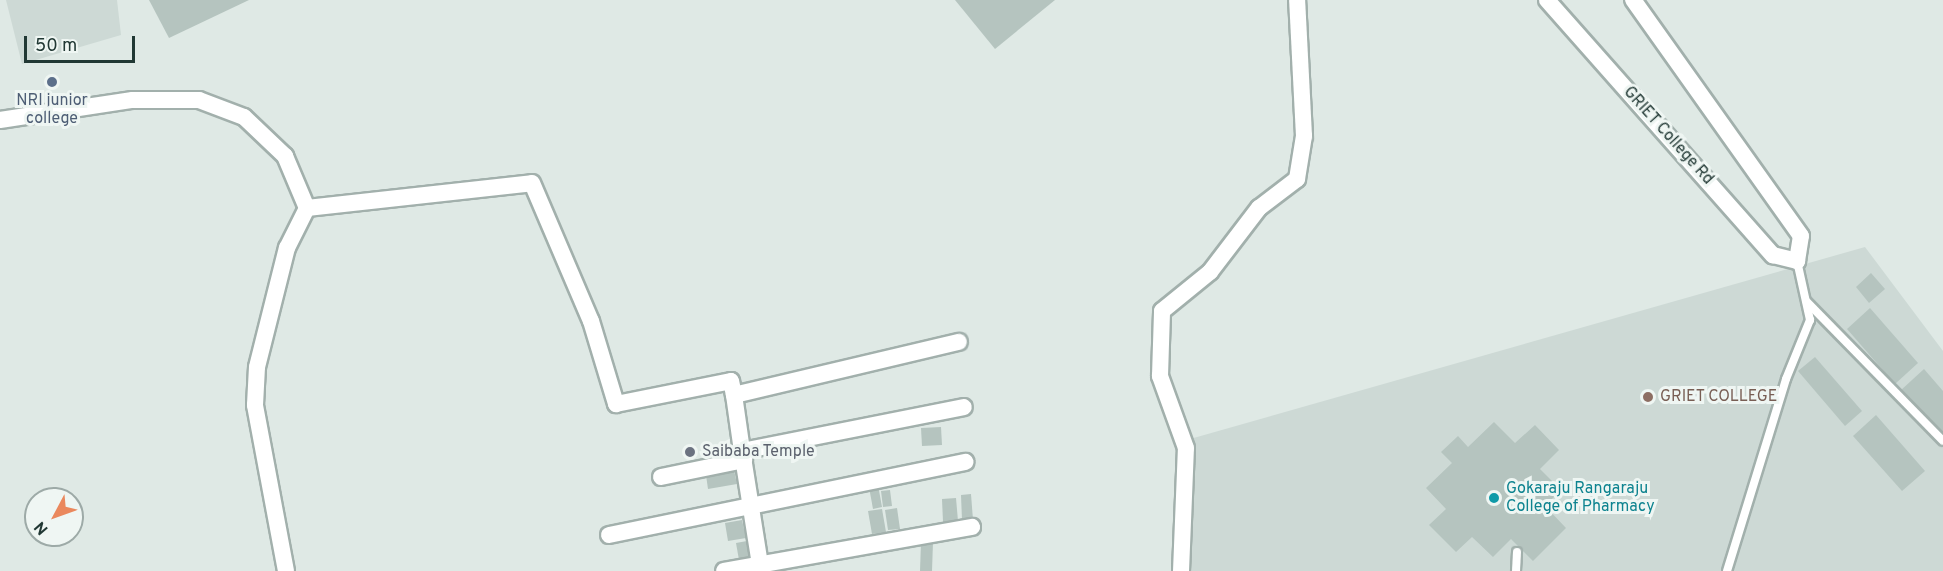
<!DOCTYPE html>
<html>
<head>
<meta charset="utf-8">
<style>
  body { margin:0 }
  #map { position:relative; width:1943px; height:571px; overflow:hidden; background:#dfe9e5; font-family:Overpass,sans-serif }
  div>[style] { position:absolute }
  .built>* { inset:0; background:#cdd9d5 }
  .building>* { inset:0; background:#b5c4bf }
  .roads { filter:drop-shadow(2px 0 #a2b0ac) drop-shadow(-2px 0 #a2b0ac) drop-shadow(0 2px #a2b0ac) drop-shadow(0 -2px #a2b0ac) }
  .lane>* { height:8px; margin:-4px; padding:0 4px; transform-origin:4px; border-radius:4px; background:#fff }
  .street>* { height:16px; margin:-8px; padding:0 8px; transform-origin:8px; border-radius:8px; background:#fff }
  .dots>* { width:16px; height:16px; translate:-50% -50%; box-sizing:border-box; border:3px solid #eff6f3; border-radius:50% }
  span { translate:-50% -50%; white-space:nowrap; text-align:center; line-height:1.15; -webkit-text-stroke:6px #eff6f3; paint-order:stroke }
  .service-label { font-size:16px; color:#4e5e75 }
  .street-label { font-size:16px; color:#213834 }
  .education-label { font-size:16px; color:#785e54 }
  .left { translate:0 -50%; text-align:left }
  .worship-label { font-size:16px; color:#5b616d }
  .culture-label { font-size:16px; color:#0d838f }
  .north { position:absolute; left:24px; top:487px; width:60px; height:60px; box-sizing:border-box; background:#eff6f3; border:2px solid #9daaa7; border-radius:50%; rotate:229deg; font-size:16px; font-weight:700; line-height:24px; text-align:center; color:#213834 }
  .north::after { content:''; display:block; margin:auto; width:21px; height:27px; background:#ea885d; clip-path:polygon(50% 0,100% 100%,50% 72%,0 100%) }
  .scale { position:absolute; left:24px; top:36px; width:111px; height:27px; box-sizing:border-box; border:3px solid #213834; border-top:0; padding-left:8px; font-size:18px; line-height:21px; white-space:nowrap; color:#213834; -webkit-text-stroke:4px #eff6f3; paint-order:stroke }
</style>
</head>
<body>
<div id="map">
  <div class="built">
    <i style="clip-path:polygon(6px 0,117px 0,121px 35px,22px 64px)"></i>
    <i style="clip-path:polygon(1865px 247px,1943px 351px,1943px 571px,1180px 571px,1176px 443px)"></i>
  </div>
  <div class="building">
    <i style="clip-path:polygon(149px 0,249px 0,169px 38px)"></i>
    <i style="clip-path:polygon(955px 0,1055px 0,995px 49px)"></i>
    <i style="clip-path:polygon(1871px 273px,1885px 289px,1869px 303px,1856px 287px)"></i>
    <i style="clip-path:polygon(1870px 308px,1918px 363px,1895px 384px,1847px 329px)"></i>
    <i style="clip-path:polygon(1815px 357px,1862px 411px,1845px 426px,1798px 371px)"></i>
    <i style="clip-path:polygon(1924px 369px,1943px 391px,1943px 440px,1900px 391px)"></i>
    <i style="clip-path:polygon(1876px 415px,1925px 471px,1902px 491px,1853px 436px)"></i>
    <i style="clip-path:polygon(1494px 422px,1515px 443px,1535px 425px,1559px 450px,1540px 469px,1561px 490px,1545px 506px,1566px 528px,1533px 561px,1511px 539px,1493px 557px,1472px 537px,1456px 552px,1429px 525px,1446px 509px,1426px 488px,1452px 463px,1441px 452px,1458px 436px,1468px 447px)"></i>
    <i style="clip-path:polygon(941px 427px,942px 445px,922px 446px,921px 428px)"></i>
    <i style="clip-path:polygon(734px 470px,737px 484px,708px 489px,706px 475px)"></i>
    <i style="clip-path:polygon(878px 485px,882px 507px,873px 509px,869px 487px)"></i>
    <i style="clip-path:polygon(890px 490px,892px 506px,883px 507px,881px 491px)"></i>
    <i style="clip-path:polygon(971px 494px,973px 520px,962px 520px,961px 495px)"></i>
    <i style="clip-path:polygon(956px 498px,958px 521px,943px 522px,942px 499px)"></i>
    <i style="clip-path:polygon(897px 508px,900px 529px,888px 530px,885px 510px)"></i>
    <i style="clip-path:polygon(882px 509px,886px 532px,872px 534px,868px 511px)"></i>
    <i style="clip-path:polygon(742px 520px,746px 538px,728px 541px,725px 523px)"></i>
    <i style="clip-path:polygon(747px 541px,750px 558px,739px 560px,736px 543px)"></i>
    <i style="clip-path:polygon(921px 542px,933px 542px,932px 571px,920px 571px)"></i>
  </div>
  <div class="roads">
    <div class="lane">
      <i style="left:1807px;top:302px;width:194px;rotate:45.6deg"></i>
      <i style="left:1516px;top:571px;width:19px;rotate:-87deg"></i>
      <i style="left:1727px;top:571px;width:201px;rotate:-72.9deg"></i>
      <i style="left:1786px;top:379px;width:64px;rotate:-67.9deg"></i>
      <i style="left:1810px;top:320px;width:60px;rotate:-102.4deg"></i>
    </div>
    <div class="street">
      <i style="left:1547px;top:0;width:341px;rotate:48.5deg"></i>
      <i style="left:1773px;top:255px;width:25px;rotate:14deg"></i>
      <i style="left:1797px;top:261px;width:25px;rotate:-81deg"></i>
      <i style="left:1801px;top:236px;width:290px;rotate:-125.4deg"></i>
      <i style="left:0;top:120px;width:134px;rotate:-8.6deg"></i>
      <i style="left:133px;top:100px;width:66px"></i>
      <i style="left:199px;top:100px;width:48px;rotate:20.7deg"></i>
      <i style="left:244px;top:117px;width:57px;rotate:43.6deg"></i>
      <i style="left:285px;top:156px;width:56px;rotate:67.1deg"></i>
      <i style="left:307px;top:208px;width:226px;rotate:-6.3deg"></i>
      <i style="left:532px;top:183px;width:150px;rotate:66.9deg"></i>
      <i style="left:591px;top:321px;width:87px;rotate:73.2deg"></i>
      <i style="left:616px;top:404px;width:117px;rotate:-11.3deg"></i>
      <i style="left:731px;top:381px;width:14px;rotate:78deg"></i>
      <i style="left:742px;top:451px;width:57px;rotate:-98.1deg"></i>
      <i style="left:734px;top:395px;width:231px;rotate:-13.3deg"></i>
      <i style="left:661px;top:477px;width:85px;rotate:-11.6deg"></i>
      <i style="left:609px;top:535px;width:364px;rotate:-11.6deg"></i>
      <i style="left:286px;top:571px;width:169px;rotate:-100.6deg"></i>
      <i style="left:255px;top:405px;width:38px;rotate:-87deg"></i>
      <i style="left:257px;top:367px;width:123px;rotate:-75.9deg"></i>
      <i style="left:287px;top:248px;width:45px;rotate:-63.4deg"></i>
      <i style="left:724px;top:571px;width:252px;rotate:-10.1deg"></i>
      <i style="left:761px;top:571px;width:121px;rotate:-99deg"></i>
      <i style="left:742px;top:451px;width:226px;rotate:-11.2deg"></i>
      <i style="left:1181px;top:571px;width:123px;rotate:-87.7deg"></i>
      <i style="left:1186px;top:448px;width:77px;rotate:-109.9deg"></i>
      <i style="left:1160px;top:376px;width:65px;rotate:-88.2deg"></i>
      <i style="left:1162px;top:311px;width:62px;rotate:-39.1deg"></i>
      <i style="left:1210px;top:272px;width:81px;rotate:-52.6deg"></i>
      <i style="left:1259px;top:208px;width:48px;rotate:-37.3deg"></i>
      <i style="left:1297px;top:179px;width:44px;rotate:-80.8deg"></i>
      <i style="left:1304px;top:136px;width:136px;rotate:-92.9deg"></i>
    </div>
  </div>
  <div class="dots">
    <i style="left:52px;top:82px;background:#5c6f8a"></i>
    <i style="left:1648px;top:397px;background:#8d6e63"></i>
    <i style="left:690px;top:452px;background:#6b7280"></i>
    <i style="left:1494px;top:498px;background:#0f9aa8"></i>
  </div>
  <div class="service-label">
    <span style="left:52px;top:110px">NRI junior<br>college</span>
  </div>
  <div class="street-label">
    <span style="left:1668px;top:136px;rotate:48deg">GRIET College Rd</span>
  </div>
  <div class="education-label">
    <span class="left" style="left:1660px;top:397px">GRIET COLLEGE</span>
  </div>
  <div class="worship-label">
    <span class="left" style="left:702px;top:452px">Saibaba Temple</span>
  </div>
  <div class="culture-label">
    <span class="left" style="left:1506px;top:498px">Gokaraju Rangaraju<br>College of Pharmacy</span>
  </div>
  <div class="north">N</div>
  <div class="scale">50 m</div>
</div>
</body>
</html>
